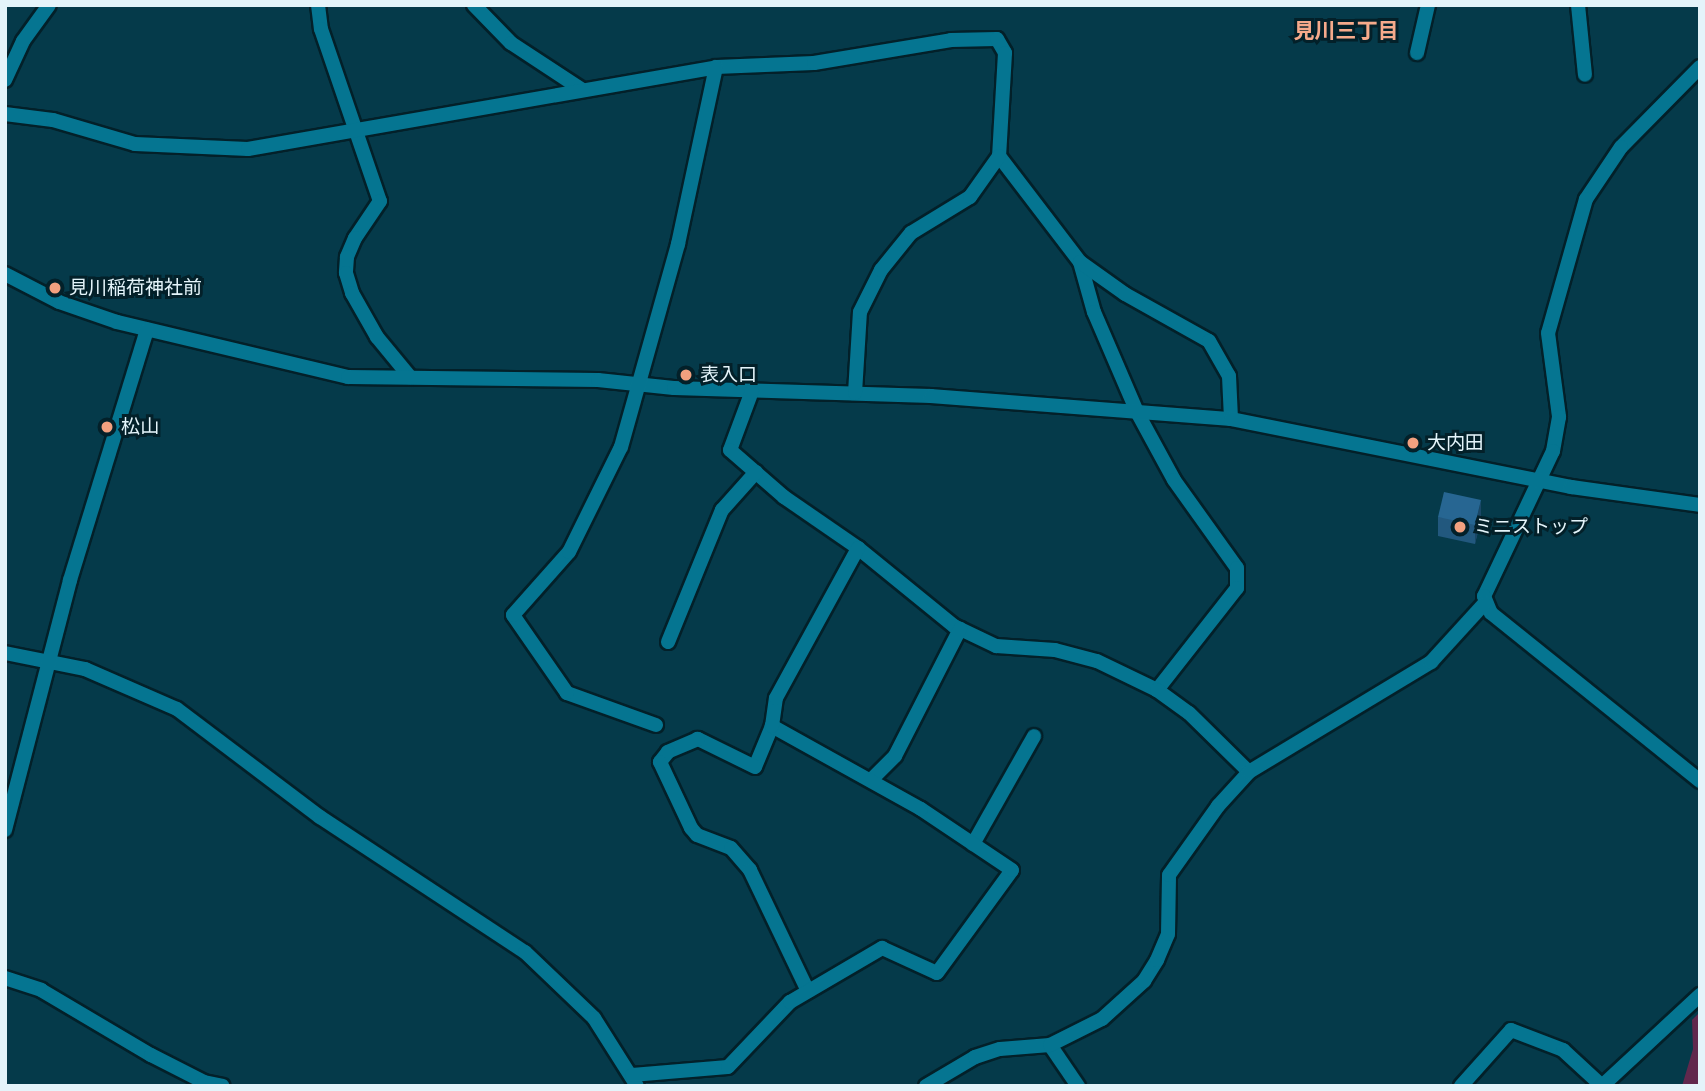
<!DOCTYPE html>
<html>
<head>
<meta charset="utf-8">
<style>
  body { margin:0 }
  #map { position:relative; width:1705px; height:1091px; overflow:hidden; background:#053a4a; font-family:Lora,"Noto Sans JP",serif }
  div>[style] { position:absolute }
  .green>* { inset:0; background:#61284d }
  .roads { filter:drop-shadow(2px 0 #032029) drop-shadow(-2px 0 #032029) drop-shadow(0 2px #032029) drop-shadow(0 -2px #032029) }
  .minor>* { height:14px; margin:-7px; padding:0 7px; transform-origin:7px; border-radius:7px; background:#057591 }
  .wall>* { inset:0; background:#22587e }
  .shaded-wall>* { inset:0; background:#1b4766 }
  .building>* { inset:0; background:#276692 }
  .dots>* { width:19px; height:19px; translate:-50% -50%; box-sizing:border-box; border:4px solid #032029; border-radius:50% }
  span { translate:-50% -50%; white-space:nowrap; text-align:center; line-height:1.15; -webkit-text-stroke:6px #032029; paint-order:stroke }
  .poi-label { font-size:19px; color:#e4f4fa }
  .left { translate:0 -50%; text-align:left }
  .neighbourhood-label { font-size:21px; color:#f6aa8b; font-weight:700 }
  .frame { position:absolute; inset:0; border:7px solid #e4f4fa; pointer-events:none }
</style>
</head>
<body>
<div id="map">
  <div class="green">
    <i style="clip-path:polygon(1700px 1012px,1700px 1086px,1682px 1086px,1693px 1049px,1692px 1020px)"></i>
  </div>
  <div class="roads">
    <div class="minor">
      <i style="left:318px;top:5px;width:24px;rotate:83deg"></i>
      <i style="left:321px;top:29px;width:182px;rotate:71.1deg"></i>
      <i style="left:380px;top:201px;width:45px;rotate:124deg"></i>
      <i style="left:355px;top:238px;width:21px;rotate:113deg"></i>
      <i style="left:347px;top:257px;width:16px;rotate:94deg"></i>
      <i style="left:346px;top:273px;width:21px;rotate:73deg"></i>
      <i style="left:352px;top:293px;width:51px;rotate:60.4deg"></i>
      <i style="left:377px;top:337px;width:52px;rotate:50.5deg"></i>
      <i style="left:474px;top:5px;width:53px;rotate:45.8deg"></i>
      <i style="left:511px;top:43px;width:84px;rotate:33.3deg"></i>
      <i style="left:1578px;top:5px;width:70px;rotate:84.3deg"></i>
      <i style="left:1417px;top:53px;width:49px;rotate:-77.1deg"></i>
      <i style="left:1700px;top:67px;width:112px;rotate:134.6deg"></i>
      <i style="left:1621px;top:147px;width:63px;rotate:123.9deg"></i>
      <i style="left:1586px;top:199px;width:139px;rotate:105.8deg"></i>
      <i style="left:1548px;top:333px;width:85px;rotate:82.5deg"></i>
      <i style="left:1559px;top:417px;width:35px;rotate:100deg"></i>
      <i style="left:1553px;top:451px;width:161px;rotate:115.4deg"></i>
      <i style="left:1484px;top:596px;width:18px;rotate:68deg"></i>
      <i style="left:1491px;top:613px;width:268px;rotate:38.8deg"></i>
      <i style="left:5px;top:80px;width:43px;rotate:-65.2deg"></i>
      <i style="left:23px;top:41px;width:44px;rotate:-54.2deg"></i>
      <i style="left:5px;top:114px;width:48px;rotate:7.1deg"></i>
      <i style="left:53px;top:120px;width:85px;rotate:16.3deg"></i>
      <i style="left:135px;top:144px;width:113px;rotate:2.5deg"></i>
      <i style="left:248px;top:149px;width:475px;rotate:-9.9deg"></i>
      <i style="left:716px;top:67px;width:98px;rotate:-2.3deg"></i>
      <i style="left:814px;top:63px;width:139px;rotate:-9.5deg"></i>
      <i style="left:951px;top:40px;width:46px;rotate:-1.2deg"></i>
      <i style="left:997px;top:39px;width:16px;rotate:60deg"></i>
      <i style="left:1005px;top:53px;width:103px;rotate:93.3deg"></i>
      <i style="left:999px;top:156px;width:133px;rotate:52.6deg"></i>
      <i style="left:1080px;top:262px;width:52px;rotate:74.4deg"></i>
      <i style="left:1094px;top:312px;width:109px;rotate:66.7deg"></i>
      <i style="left:1137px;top:412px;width:77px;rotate:61.4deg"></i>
      <i style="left:1174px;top:480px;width:108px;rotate:54.4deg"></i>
      <i style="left:1237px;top:568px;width:20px;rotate:90deg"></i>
      <i style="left:1237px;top:588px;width:130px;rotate:128.1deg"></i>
      <i style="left:1080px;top:262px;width:55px;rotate:35.4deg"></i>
      <i style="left:1125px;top:294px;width:96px;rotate:29.2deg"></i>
      <i style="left:1209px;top:341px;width:40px;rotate:60.3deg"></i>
      <i style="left:1229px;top:376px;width:43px;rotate:87.3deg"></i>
      <i style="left:5px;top:274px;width:61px;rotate:27.4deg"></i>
      <i style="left:59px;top:302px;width:61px;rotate:19deg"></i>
      <i style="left:117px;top:322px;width:237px;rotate:13.4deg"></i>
      <i style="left:348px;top:377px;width:250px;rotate:0.7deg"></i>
      <i style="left:598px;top:380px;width:76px;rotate:6deg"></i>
      <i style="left:674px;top:388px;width:257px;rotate:1.8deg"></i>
      <i style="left:931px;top:396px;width:301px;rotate:4.4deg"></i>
      <i style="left:1231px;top:419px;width:347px;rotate:11.3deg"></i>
      <i style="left:1571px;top:487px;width:130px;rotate:7.9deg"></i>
      <i style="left:752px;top:391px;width:63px;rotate:110.4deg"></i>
      <i style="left:730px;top:450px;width:72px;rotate:41deg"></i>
      <i style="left:784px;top:497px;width:90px;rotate:34.6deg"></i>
      <i style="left:858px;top:548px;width:124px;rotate:39.1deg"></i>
      <i style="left:954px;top:626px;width:47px;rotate:25.5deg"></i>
      <i style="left:996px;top:646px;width:59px;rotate:3.9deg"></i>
      <i style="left:1055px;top:650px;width:43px;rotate:14.7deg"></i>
      <i style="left:1097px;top:661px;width:67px;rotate:25.8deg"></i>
      <i style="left:1157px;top:690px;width:39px;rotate:36deg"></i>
      <i style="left:1189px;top:713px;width:84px;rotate:44.5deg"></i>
      <i style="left:855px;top:393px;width:81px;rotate:-86.5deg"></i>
      <i style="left:860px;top:312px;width:47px;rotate:-63.4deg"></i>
      <i style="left:881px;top:270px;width:48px;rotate:-51deg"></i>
      <i style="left:911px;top:233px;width:69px;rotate:-31.4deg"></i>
      <i style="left:970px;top:197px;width:50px;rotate:-54.7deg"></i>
      <i style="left:668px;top:642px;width:143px;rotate:-67.8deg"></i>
      <i style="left:722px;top:510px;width:51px;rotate:-48.2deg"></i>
      <i style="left:5px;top:653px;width:82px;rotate:11.3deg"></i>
      <i style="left:85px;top:669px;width:100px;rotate:23.5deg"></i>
      <i style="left:177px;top:709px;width:179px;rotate:37.1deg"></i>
      <i style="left:320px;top:817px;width:245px;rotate:33.4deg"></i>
      <i style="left:525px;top:952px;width:95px;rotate:43.7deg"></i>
      <i style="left:594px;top:1018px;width:80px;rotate:57.7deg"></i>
      <i style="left:656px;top:725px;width:95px;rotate:-160.2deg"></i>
      <i style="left:567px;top:693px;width:95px;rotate:-124.7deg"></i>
      <i style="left:513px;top:615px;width:84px;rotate:-48.4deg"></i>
      <i style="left:569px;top:552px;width:117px;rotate:-63.7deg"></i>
      <i style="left:621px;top:447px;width:211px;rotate:-74.3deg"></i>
      <i style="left:678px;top:244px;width:181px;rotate:-77.9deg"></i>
      <i style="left:772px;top:726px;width:44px;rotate:112.5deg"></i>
      <i style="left:755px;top:767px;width:64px;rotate:-153.8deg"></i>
      <i style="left:698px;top:739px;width:33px;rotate:157deg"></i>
      <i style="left:668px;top:752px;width:13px;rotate:129deg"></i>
      <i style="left:660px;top:762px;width:73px;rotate:64.8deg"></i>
      <i style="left:691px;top:828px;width:9px;rotate:49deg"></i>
      <i style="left:697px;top:835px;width:36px;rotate:21deg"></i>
      <i style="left:731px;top:848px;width:29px;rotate:49deg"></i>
      <i style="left:750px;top:870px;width:134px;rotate:64.4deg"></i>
      <i style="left:871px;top:780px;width:34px;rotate:-45deg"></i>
      <i style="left:895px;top:756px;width:143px;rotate:-62.9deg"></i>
      <i style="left:5px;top:830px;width:258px;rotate:-75.4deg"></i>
      <i style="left:70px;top:580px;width:262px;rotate:-72.9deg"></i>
      <i style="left:973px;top:844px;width:124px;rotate:-60.5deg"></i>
      <i style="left:5px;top:978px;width:38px;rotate:18deg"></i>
      <i style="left:41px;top:990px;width:128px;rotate:30.6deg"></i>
      <i style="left:151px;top:1055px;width:59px;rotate:27deg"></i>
      <i style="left:204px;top:1082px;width:19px;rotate:12deg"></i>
      <i style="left:1050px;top:1045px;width:50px;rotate:55.7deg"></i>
      <i style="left:632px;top:1075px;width:96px;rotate:-4.8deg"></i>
      <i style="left:728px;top:1067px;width:90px;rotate:-46.4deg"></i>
      <i style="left:790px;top:1002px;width:107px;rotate:-30.4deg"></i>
      <i style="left:882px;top:948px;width:60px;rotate:24.4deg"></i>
      <i style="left:937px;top:973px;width:127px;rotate:-53.9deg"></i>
      <i style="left:1012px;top:870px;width:110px;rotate:-146.2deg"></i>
      <i style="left:921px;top:809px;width:171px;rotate:-150.9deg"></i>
      <i style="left:772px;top:726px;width:28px;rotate:-82deg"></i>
      <i style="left:776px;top:698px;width:171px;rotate:-61.3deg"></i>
      <i style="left:926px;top:1086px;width:57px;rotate:-30.6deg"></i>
      <i style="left:975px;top:1057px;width:26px;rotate:-18deg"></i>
      <i style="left:1000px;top:1049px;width:50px;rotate:-4.6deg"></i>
      <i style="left:1050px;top:1045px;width:58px;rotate:-26.6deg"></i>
      <i style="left:1102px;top:1019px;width:57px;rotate:-42.1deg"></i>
      <i style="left:1144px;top:981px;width:25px;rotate:-58deg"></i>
      <i style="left:1157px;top:960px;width:28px;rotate:-67deg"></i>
      <i style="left:1168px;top:934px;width:59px;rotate:-89deg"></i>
      <i style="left:1169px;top:875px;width:85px;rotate:-54.6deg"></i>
      <i style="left:1218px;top:806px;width:46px;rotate:-47.6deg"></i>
      <i style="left:1249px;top:772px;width:213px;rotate:-31.1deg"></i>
      <i style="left:1431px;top:662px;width:79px;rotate:-47.6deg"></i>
      <i style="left:1461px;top:1086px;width:75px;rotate:-48.2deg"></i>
      <i style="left:1511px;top:1030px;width:56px;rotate:21deg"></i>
      <i style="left:1563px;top:1050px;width:53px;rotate:42.7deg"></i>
      <i style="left:1602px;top:1086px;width:134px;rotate:-42.9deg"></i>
    </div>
  </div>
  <div class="wall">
    <i style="clip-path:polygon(1438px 517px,1481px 519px,1475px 544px,1438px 536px)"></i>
  </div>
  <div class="shaded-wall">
    <i style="clip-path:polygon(1481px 500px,1481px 519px,1475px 544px,1475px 525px)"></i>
  </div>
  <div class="building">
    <i style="clip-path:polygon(1444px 492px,1481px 500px,1475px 525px,1438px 517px)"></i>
  </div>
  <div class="dots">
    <i style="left:55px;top:288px;background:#f2a07f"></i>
    <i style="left:686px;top:375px;background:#f2a07f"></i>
    <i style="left:107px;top:427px;background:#f2a07f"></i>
    <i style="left:1413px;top:443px;background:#f2a07f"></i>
    <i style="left:1460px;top:527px;background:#f2a07f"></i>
  </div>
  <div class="poi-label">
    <span class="left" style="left:69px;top:288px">見川稲荷神社前</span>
    <span class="left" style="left:700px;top:375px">表入口</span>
    <span class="left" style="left:121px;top:427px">松山</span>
    <span class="left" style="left:1427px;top:443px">大内田</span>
    <span class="left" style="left:1474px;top:527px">ミニストップ</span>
  </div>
  <div class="neighbourhood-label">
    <span style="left:1346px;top:31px">見川三丁目</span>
  </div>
  <div class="frame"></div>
</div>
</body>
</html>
